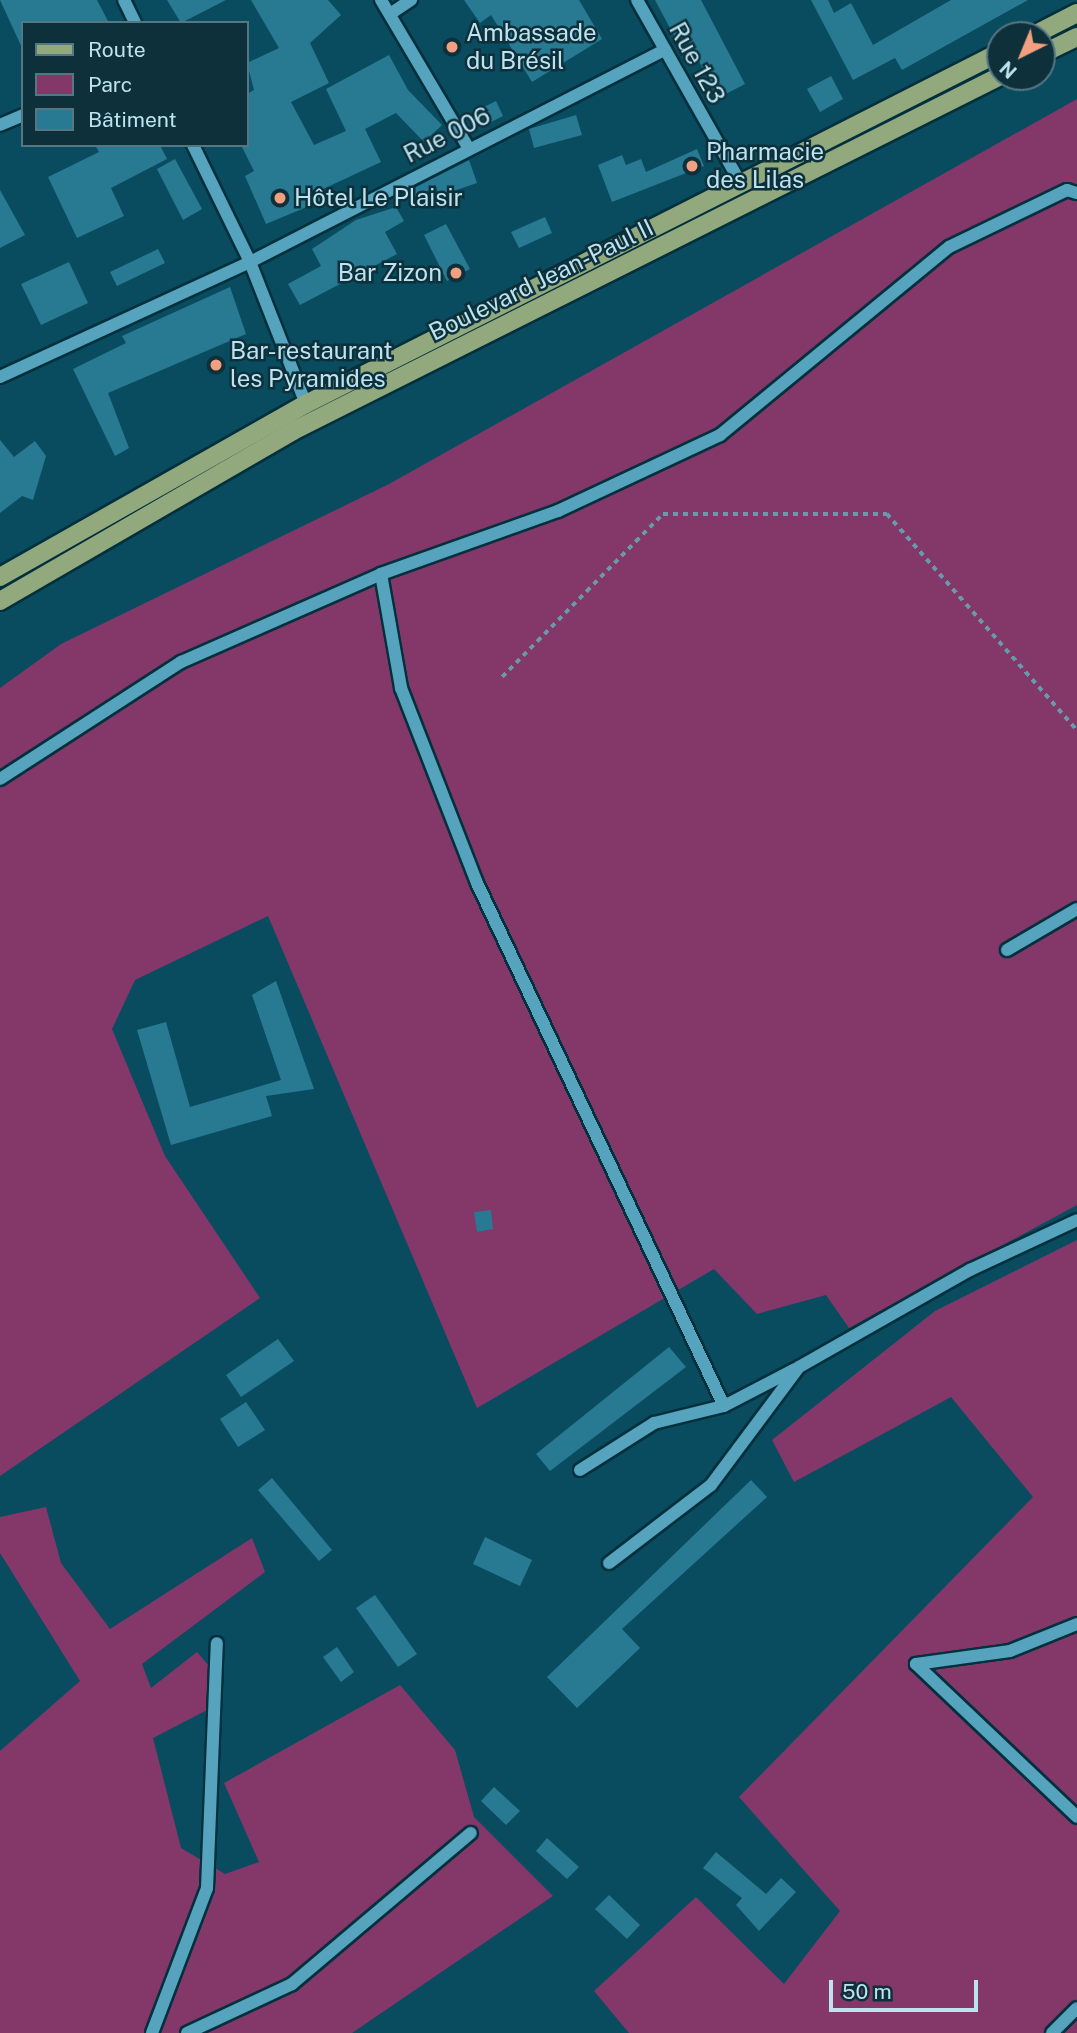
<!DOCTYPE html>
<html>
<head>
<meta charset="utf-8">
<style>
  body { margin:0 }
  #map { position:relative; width:1077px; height:2033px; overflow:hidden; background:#0a4c5f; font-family:"Public Sans",sans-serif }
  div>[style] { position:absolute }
  .green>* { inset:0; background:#843769 }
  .building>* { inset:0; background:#287992 }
  .path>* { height:3.5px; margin-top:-1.75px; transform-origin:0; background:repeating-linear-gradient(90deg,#679aab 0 5px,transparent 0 10px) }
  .roads { filter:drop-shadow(2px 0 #03303d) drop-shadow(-2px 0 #03303d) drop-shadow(0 2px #03303d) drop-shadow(0 -2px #03303d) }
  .minor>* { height:12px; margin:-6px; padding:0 6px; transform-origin:6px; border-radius:6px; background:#56a3bd }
  .major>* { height:18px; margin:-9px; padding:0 9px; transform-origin:9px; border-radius:9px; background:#91a97c }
  .dots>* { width:19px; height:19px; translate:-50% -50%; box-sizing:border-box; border:4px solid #0e303a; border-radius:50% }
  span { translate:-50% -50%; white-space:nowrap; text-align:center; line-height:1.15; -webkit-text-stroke:5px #0e303a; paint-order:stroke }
  .poi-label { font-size:24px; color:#bde2f0 }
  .left { translate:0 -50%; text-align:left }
  .right { translate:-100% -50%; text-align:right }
  .street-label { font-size:24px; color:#bde2f0 }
  .legend { position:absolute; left:21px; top:21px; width:228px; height:126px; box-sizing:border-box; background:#0e303a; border:2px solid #547783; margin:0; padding:9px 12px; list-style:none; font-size:21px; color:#bde2f0 }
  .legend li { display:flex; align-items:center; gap:14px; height:35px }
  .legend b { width:35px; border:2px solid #547783 }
  .north { position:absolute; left:986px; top:21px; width:70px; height:70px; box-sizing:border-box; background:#0e303a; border:2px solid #547783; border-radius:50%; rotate:223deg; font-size:19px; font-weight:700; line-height:28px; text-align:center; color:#bde2f0 }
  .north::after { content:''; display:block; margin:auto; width:24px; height:32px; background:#f2a07f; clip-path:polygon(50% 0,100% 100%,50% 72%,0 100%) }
  .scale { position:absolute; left:829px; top:1980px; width:149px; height:32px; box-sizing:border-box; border:4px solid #bde2f0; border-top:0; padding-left:9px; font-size:21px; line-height:24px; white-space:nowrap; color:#bde2f0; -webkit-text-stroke:5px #0e303a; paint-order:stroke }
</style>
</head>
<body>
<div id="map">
  <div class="green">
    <i style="clip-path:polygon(1077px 99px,1077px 1205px,849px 1328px,826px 1295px,757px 1314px,714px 1269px,477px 1408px,268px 916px,135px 980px,112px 1029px,165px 1156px,260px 1298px,0 1476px,0 688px,61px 644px,389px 484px)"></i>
    <i style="clip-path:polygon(1077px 1240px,1077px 2033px,629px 2033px,594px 1991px,696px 1897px,784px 1984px,840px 1911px,739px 1797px,1033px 1497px,951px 1397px,794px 1482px,772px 1440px,935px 1311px)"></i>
    <i style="clip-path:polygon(46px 1507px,61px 1563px,110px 1629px,252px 1538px,265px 1572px,142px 1664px,151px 1688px,197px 1652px,209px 1666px,209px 1709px,153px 1738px,181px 1848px,225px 1874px,259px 1862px,224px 1783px,400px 1685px,455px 1750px,474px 1817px,553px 1896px,352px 2033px,0 2033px,0 1751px,80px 1681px,0 1553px,0 1517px)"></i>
  </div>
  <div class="building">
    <i style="clip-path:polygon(0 0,97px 0,109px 23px,23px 23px,23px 50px)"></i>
    <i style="clip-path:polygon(167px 0,226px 0,181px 23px)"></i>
    <i style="clip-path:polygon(251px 0,328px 0,341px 15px,310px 43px,329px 83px,291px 102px,314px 145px,346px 131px,326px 89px,389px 55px,408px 90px,442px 125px,424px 142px,396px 113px,365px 129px,381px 162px,321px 190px,326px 199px,266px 224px,245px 176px,254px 171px,241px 145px,247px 145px,247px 94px,254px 90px,247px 63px,279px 48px)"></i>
    <i style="clip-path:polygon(464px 0,579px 0,602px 39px,532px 82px,491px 15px,480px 23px)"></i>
    <i style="clip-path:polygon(655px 0,701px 0,745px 84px,718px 98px,687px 38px,678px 43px)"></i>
    <i style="clip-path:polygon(811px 0,828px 0,834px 13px,851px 3px,873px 45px,951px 0,1028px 0,902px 70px,895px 58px,853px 80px)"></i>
    <i style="clip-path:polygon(831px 76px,843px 99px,820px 112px,807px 89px)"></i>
    <i style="clip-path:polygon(496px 101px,503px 116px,489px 123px,482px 108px)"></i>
    <i style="clip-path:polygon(576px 115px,582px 135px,534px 148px,529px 129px)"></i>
    <i style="clip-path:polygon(95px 145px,160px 145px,167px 159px,111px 188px,124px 216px,77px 238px,48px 177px,99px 152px)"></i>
    <i style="clip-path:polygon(697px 149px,704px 166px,612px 202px,598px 165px,622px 155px,626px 165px,641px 159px,646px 172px)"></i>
    <i style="clip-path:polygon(175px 159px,202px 209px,183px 220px,157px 169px)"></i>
    <i style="clip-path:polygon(469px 160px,477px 183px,439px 196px,436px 186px,409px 201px,404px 193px)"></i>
    <i style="clip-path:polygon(0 190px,25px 235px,0 248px)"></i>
    <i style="clip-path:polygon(396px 207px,404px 221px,385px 232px,397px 254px,300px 305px,288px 284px,321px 266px,312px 249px,356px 220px)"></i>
    <i style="clip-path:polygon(545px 217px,552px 233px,519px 248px,511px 232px)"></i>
    <i style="clip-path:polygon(446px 224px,470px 269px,447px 281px,424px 235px)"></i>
    <i style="clip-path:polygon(158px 249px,165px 263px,117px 286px,110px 272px)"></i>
    <i style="clip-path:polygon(69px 262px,88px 303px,41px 325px,21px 284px)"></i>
    <i style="clip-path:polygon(230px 287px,246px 334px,108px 393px,129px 448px,115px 456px,73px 369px,126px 343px,122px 336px)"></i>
    <i style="clip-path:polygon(0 440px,14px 457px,35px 441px,46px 456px,33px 500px,22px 496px,0 513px)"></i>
    <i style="clip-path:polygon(276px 981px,314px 1089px,266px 1096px,272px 1116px,171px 1145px,137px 1030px,166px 1022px,190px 1107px,281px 1080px,252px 995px)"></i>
    <i style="clip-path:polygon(491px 1210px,493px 1229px,477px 1232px,474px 1212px)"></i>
    <i style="clip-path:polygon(278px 1339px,294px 1361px,241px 1397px,226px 1375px)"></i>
    <i style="clip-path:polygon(669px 1347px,686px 1367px,550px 1471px,536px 1454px)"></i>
    <i style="clip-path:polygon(246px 1402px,265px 1430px,238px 1447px,220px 1419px)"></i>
    <i style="clip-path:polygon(272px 1478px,332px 1550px,319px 1561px,258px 1490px)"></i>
    <i style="clip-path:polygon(751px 1480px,767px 1497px,622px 1629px,640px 1648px,577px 1708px,547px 1677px)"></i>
    <i style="clip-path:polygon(485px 1537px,532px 1560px,520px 1586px,473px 1564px)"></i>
    <i style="clip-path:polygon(375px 1595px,417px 1654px,398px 1667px,356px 1608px)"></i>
    <i style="clip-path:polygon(337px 1647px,354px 1672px,341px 1682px,323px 1657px)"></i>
    <i style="clip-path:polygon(494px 1787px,520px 1811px,506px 1825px,481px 1801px)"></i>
    <i style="clip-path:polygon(547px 1838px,579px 1867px,567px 1879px,536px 1851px)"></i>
    <i style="clip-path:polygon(716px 1852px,766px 1894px,781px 1878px,796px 1892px,759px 1931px,736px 1905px,742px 1898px,703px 1868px)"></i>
    <i style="clip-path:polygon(609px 1895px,640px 1925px,627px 1939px,595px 1909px)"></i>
  </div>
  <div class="path">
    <i style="left:502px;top:677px;width:229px;rotate:-45.4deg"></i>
    <i style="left:663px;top:514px;width:224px"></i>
    <i style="left:887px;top:514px;width:288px;rotate:48.7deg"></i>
  </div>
  <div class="roads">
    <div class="minor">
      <i style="left:124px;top:0;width:25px;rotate:64deg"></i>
      <i style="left:381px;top:0;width:171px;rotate:59.4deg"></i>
      <i style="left:637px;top:0;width:211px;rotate:60.5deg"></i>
      <i style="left:393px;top:12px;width:22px;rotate:-34deg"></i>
      <i style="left:0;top:125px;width:25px;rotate:-23deg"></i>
      <i style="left:193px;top:145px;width:130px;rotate:64deg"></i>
      <i style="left:250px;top:262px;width:153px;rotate:68.5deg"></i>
      <i style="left:0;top:377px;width:275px;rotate:-24.7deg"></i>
      <i style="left:250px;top:262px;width:466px;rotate:-27.1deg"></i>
      <i style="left:381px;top:574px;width:116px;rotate:80deg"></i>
      <i style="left:401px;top:688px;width:209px;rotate:68.7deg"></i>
      <i style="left:477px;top:883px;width:578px;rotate:64.72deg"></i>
      <i style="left:0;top:779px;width:216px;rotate:-32.9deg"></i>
      <i style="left:181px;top:662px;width:219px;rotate:-23.7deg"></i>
      <i style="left:381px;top:574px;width:188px;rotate:-19.6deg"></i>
      <i style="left:558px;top:511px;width:179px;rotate:-25.1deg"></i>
      <i style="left:720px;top:435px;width:296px;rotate:-39.4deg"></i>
      <i style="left:949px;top:247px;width:131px;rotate:-25.8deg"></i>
      <i style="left:1067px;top:190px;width:10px;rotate:17deg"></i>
      <i style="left:1007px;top:950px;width:81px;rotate:-30.4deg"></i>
      <i style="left:580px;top:1470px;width:88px;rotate:-32.4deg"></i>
      <i style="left:654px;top:1423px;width:72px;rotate:-13.7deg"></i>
      <i style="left:724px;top:1406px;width:80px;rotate:-27.5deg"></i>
      <i style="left:609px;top:1563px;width:128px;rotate:-37.4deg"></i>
      <i style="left:711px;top:1485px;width:147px;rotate:-53.3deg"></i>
      <i style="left:799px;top:1367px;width:197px;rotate:-29.6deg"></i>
      <i style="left:970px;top:1270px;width:118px;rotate:-25deg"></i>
      <i style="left:1077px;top:1624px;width:72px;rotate:158.1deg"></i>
      <i style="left:1010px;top:1651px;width:95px;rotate:172.1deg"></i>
      <i style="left:916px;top:1664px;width:222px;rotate:43.5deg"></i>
      <i style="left:152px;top:2033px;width:155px;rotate:-69.2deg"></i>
      <i style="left:207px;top:1888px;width:245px;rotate:-87.7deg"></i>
      <i style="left:187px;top:2033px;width:116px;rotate:-25deg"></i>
      <i style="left:292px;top:1984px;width:234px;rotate:-40.2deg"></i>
      <i style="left:1052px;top:2033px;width:35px;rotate:-45deg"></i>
    </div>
    <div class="major">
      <i style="left:1034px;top:35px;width:48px;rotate:-27.1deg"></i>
      <i style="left:1042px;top:54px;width:39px;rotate:-26deg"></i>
      <i style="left:0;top:577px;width:352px;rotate:-29.5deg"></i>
      <i style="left:306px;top:404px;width:778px;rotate:-26.89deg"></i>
      <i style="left:0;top:601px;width:339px;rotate:-30.1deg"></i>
      <i style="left:293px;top:431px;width:791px;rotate:-26.66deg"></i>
    </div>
  </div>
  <div class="dots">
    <i style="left:452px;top:47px;background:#f2a07f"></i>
    <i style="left:692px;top:166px;background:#f2a07f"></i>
    <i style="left:280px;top:198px;background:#f2a07f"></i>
    <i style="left:456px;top:273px;background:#f2a07f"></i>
    <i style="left:216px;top:365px;background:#f2a07f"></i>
  </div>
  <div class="poi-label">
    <span class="left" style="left:466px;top:47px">Ambassade<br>du Brésil</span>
    <span class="left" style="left:706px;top:166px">Pharmacie<br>des Lilas</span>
    <span class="left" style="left:294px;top:198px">Hôtel Le Plaisir</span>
    <span class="right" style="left:442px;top:273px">Bar Zizon</span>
    <span class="left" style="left:230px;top:365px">Bar-restaurant<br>les Pyramides</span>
  </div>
  <div class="street-label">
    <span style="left:697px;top:63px;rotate:61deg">Rue 123</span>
    <span style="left:447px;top:135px;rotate:-27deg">Rue 006</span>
    <span style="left:541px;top:280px;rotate:-26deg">Boulevard Jean-Paul II</span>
  </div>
  <ul class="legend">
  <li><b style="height:9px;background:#91a97c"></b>Route</li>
  <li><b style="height:19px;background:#843769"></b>Parc</li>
  <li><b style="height:19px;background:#287992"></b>Bâtiment</li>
  </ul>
  <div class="north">N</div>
  <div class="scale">50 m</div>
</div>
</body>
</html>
